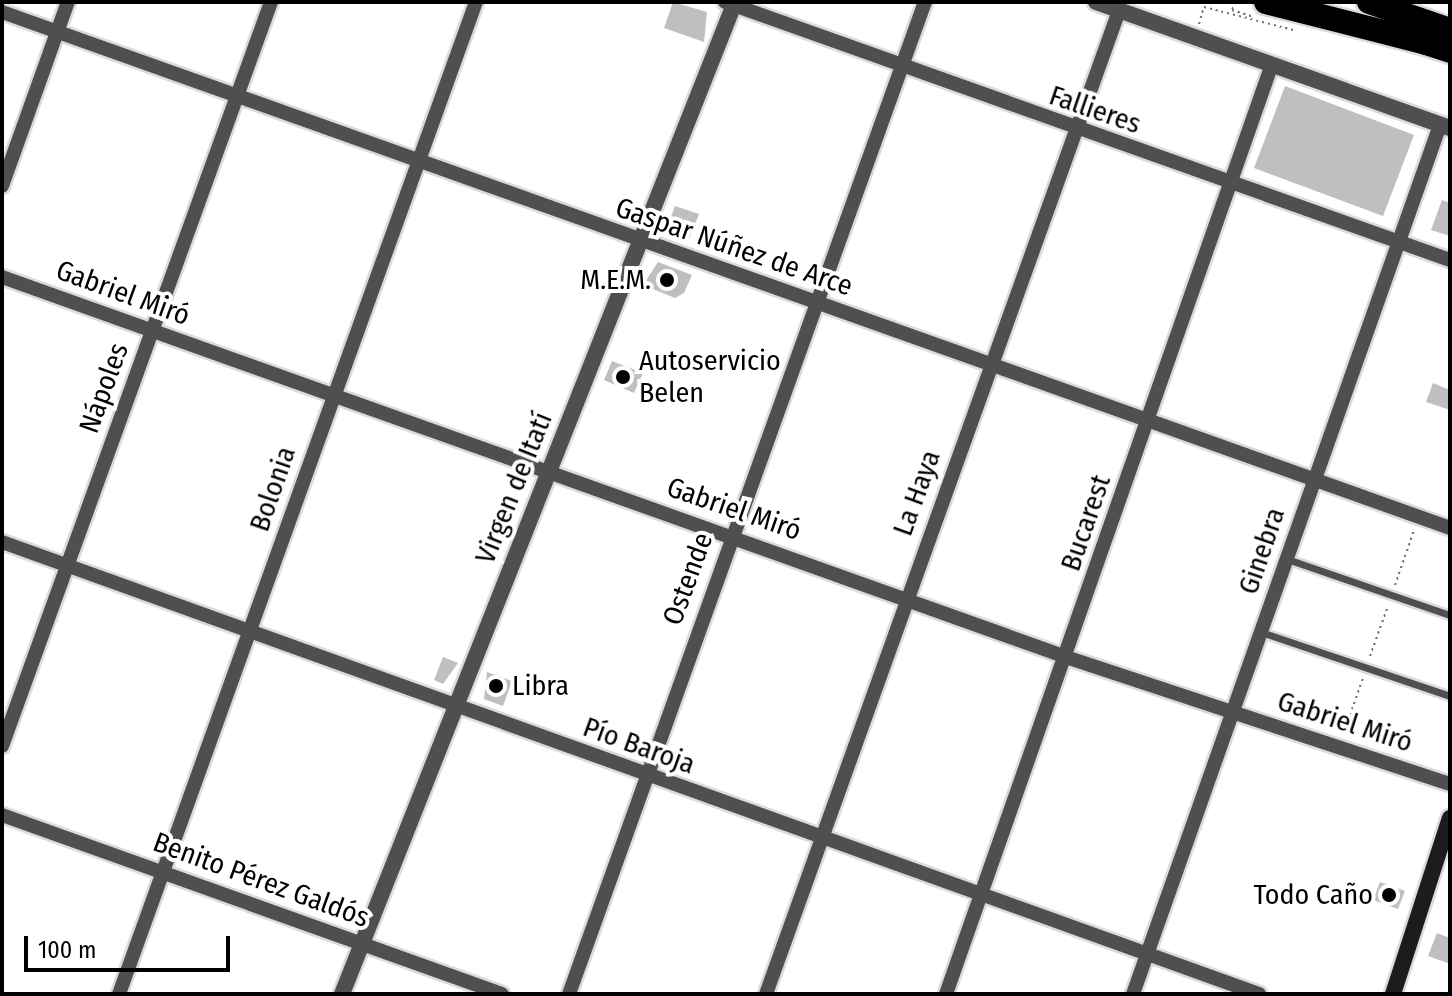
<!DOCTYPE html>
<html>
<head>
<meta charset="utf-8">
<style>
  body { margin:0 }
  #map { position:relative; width:1452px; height:996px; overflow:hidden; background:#fff; font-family:"Fira Sans Condensed",sans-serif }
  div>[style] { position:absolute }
  .building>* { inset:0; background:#bfbfbf }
  .path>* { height:2px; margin-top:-1px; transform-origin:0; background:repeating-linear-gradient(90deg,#717171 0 2px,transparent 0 6px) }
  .roads { filter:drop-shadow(2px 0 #dbdbdb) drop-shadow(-2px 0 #dbdbdb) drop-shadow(0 2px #dbdbdb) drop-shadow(0 -2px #dbdbdb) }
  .service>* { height:7px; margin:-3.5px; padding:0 3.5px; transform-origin:3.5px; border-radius:3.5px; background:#4f4f4f }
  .minor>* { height:14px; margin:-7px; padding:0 7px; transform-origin:7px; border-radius:7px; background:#4f4f4f }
  .tertiary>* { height:16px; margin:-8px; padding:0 8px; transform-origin:8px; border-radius:8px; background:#4f4f4f }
  .secondary>* { height:16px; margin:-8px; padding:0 8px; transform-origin:8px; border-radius:8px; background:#1c1c1c }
  .motorway>* { height:24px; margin:-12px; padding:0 12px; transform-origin:12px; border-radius:12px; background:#000 }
  .dots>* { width:22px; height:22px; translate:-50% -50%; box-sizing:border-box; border:4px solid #fff; border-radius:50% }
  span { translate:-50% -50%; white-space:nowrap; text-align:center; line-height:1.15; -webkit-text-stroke:8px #fff; paint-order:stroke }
  .street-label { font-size:28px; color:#000 }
  .poi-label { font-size:28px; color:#000 }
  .right { translate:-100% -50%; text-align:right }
  .left { translate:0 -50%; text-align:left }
  .frame { position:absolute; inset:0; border:4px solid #000; pointer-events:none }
  .scale { position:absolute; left:24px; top:936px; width:206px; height:36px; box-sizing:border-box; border:4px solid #000; border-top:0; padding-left:10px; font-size:24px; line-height:28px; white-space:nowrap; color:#000; -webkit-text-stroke:6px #fff; paint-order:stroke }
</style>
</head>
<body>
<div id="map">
  <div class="building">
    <i style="clip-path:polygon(673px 2px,707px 12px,704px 42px,664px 28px)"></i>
    <i style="clip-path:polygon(1285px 86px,1414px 135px,1383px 216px,1254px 168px)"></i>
    <i style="clip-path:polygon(1442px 200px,1450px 203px,1450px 236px,1431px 230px)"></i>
    <i style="clip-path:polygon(675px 206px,699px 214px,689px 239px,668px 225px)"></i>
    <i style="clip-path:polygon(658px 262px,692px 275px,684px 293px,675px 298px,643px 285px)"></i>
    <i style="clip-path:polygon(612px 361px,643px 373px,634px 393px,604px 380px)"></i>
    <i style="clip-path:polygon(1433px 383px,1450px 390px,1450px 410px,1426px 402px)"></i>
    <i style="clip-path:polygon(443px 657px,458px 663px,443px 684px,434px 680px)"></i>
    <i style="clip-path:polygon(487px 672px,512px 681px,503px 706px,484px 699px)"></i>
    <i style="clip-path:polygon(1380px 882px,1405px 891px,1398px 909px,1373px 900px)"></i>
    <i style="clip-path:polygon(1437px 933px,1450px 938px,1450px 964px,1428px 956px)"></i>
  </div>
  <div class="path">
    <i style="left:1235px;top:2px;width:9px;rotate:111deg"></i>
    <i style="left:1232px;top:10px;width:22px;rotate:18deg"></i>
    <i style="left:1199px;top:24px;width:18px;rotate:-74deg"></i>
    <i style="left:1204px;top:7px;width:92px;rotate:14.5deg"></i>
    <i style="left:1395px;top:585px;width:58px;rotate:-70.9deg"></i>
    <i style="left:1370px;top:656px;width:53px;rotate:-70.2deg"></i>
    <i style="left:1344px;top:732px;width:57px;rotate:-70.6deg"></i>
  </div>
  <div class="roads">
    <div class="service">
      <i style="left:1287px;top:559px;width:172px;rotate:19deg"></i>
      <i style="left:1261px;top:632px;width:200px;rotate:18.7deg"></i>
    </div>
    <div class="minor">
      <i style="left:725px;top:2px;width:770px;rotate:19.59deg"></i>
      <i style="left:2px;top:12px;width:1537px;rotate:19.61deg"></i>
      <i style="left:2px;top:186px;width:195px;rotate:-70.3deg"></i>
      <i style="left:2px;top:277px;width:1130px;rotate:19.65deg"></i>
      <i style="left:1066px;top:657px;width:404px;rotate:18.3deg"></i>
      <i style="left:2px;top:542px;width:1336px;rotate:19.78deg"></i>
      <i style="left:2px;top:746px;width:791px;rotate:-70.12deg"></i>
      <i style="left:2px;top:815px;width:531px;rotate:19.7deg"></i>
      <i style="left:119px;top:994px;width:1054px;rotate:-70.21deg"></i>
      <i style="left:569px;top:994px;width:1054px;rotate:-70.26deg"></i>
      <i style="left:766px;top:994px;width:1044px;rotate:-70.25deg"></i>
      <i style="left:946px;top:994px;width:982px;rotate:-70.68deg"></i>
      <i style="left:1133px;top:994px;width:922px;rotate:-70.54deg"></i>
    </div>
    <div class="tertiary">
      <i style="left:1096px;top:2px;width:376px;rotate:19.6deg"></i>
      <i style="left:342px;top:994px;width:1067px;rotate:-68.39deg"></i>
    </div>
    <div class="secondary">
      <i style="left:1393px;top:994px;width:185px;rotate:-72.1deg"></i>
    </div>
    <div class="motorway">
      <i style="left:1266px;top:2px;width:166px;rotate:14.3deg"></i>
      <i style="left:1369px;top:2px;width:86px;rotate:19.1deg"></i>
      <i style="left:1414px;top:39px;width:38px;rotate:18deg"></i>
    </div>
  </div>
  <div class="dots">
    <i style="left:667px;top:280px;background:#000"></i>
    <i style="left:623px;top:377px;background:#000"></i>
    <i style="left:496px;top:686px;background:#000"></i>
    <i style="left:1389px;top:895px;background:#000"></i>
  </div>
  <div class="street-label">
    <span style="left:1095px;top:110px;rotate:19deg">Fallieres</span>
    <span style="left:734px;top:247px;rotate:19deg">Gaspar Núñez de Arce</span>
    <span style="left:123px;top:293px;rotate:20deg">Gabriel Miró</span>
    <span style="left:104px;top:388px;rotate:-70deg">Nápoles</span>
    <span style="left:514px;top:488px;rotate:-68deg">Virgen de Itatí</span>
    <span style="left:273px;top:489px;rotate:-71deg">Bolonia</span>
    <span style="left:917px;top:493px;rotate:-70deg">La Haya</span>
    <span style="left:734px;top:509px;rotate:19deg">Gabriel Miró</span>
    <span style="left:1086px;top:523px;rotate:-71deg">Bucarest</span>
    <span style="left:1262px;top:551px;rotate:-71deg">Ginebra</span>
    <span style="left:688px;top:579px;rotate:-70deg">Ostende</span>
    <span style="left:1345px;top:722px;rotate:18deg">Gabriel Miró</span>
    <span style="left:639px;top:746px;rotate:20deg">Pío Baroja</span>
    <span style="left:261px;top:880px;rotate:20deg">Benito Pérez Galdós</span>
  </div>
  <div class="poi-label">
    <span class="right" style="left:651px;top:280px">M.E.M.</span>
    <span class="left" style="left:639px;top:377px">Autoservicio<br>Belen</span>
    <span class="left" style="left:512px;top:686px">Libra</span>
    <span class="right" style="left:1373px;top:895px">Todo Caño</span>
  </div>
  <div class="frame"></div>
  <div class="scale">100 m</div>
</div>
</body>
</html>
